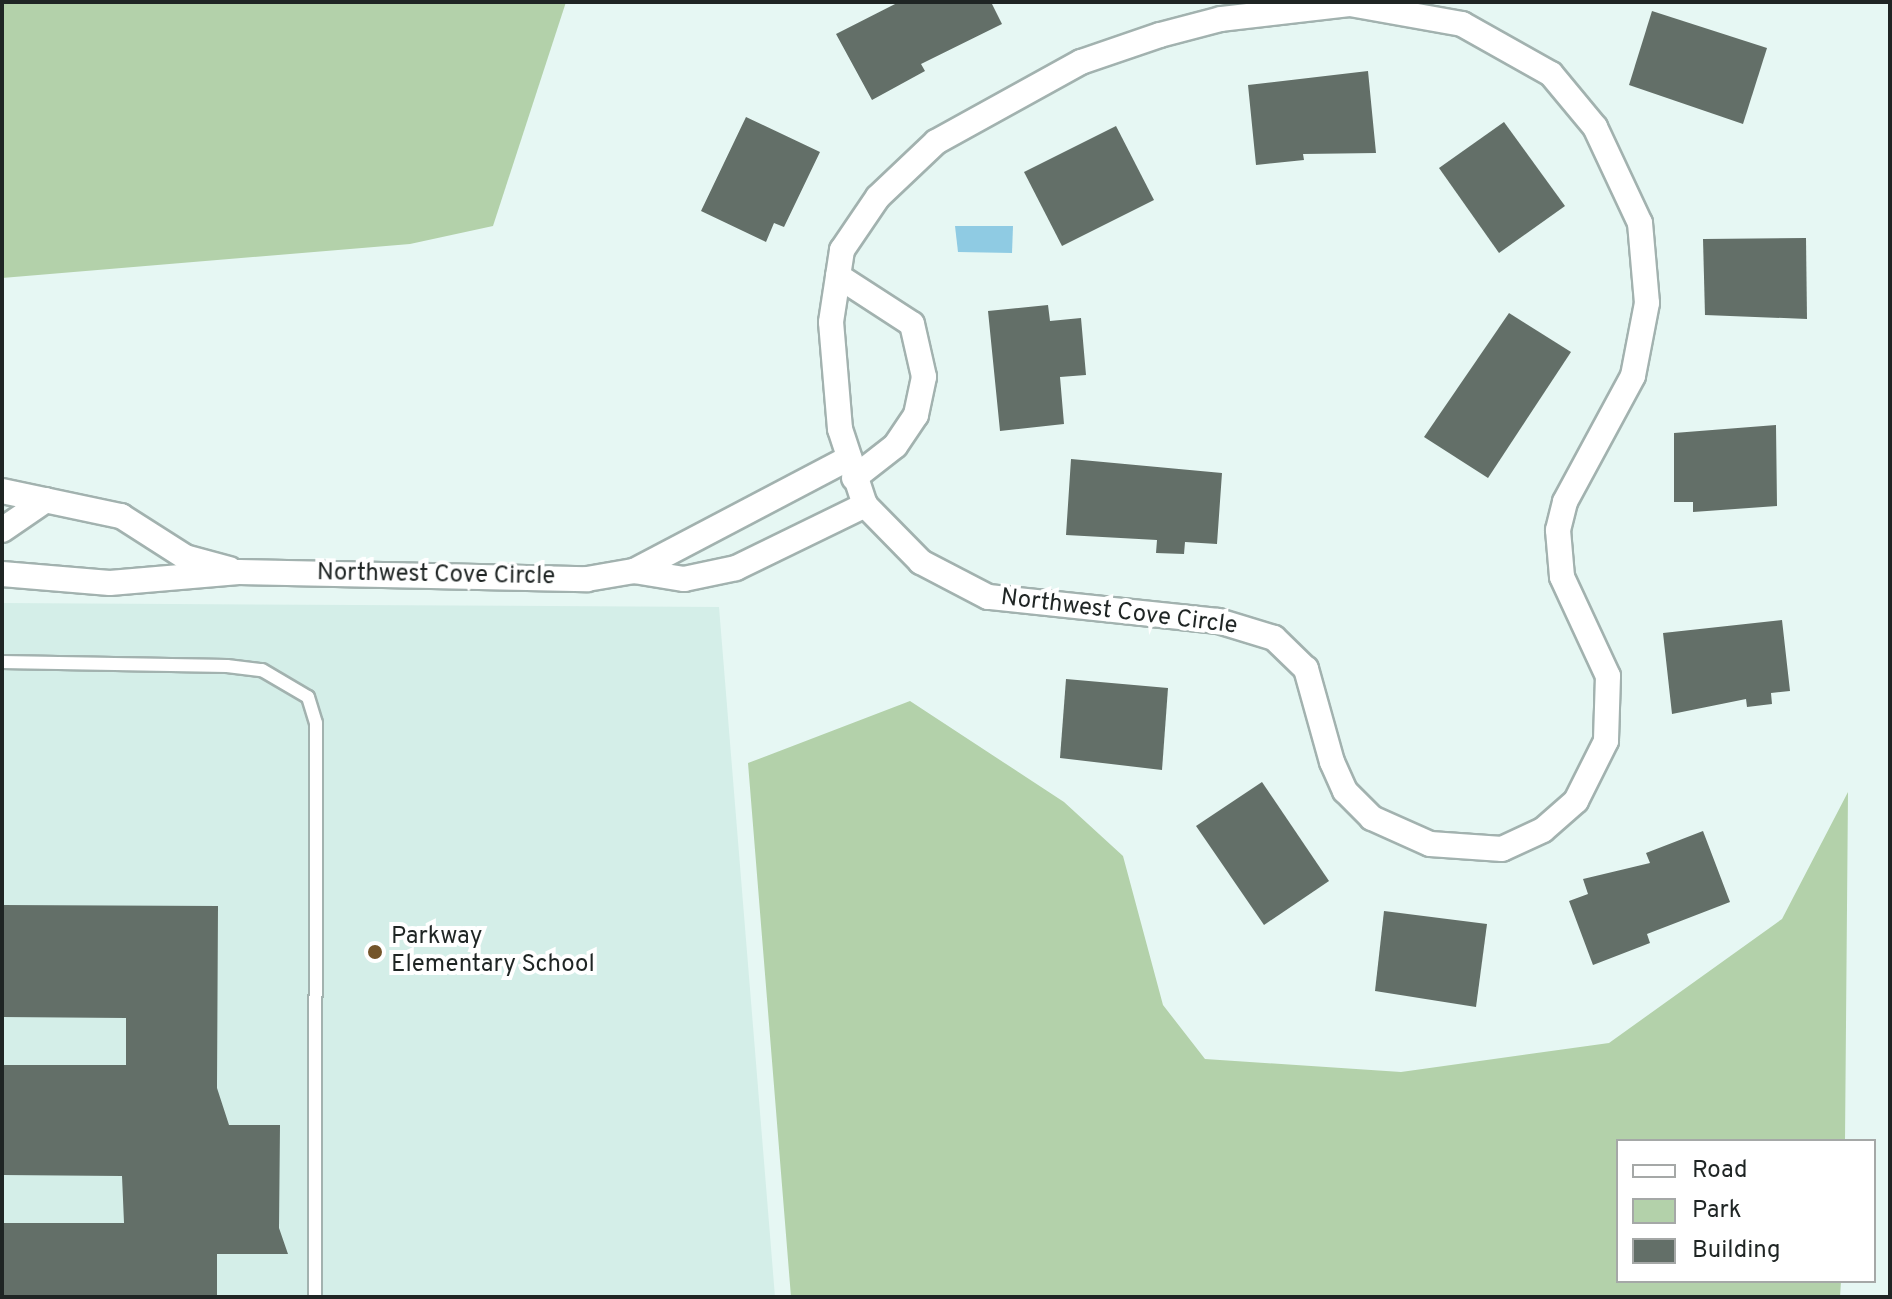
<!DOCTYPE html>
<html>
<head>
<meta charset="utf-8">
<style>
  body { margin:0 }
  #map { position:relative; width:1892px; height:1299px; overflow:hidden; background:#e6f7f3; font-family:Overpass,sans-serif }
  div>[style] { position:absolute }
  .built>* { inset:0; background:#d4eee8 }
  .green>* { inset:0; background:#b3d1aa }
  .water>* { inset:0; background:#8fcbe3 }
  .building>* { inset:0; background:#636f68 }
  .roads { filter:drop-shadow(2px 0 #a2b2af) drop-shadow(-2px 0 #a2b2af) drop-shadow(0 2px #a2b2af) drop-shadow(0 -2px #a2b2af) }
  .service>* { height:12px; margin:-6px; padding:0 6px; transform-origin:6px; border-radius:6px; background:#fff }
  .minor>* { height:24px; margin:-12px; padding:0 12px; transform-origin:12px; border-radius:12px; background:#fff }
  .dots>* { width:22px; height:22px; translate:-50% -50%; box-sizing:border-box; border:4px solid #fff; border-radius:50% }
  span { translate:-50% -50%; white-space:nowrap; text-align:center; line-height:1.15; -webkit-text-stroke:8px #fff; paint-order:stroke }
  .street-label { font-size:24px; color:#1f2524 }
  .poi-label { font-size:24px; color:#1f2524 }
  .left { translate:0 -50%; text-align:left }
  .frame { position:absolute; inset:0; border:4px solid #1f2524; pointer-events:none }
  .legend { position:absolute; left:1616px; top:1139px; width:260px; height:144px; box-sizing:border-box; background:#fff; border:2px solid #a5a8a7; margin:0; padding:10px 14px; list-style:none; font-size:24px; color:#1f2524 }
  .legend li { display:flex; align-items:center; gap:16px; height:40px }
  .legend b { width:40px; border:2px solid #a5a8a7 }
</style>
</head>
<body>
<div id="map">
  <div class="built">
    <i style="clip-path:polygon(2px 603px,719px 607px,775px 1297px,2px 1297px)"></i>
  </div>
  <div class="green">
    <i style="clip-path:polygon(2px 2px,566px 2px,493px 226px,410px 244px,2px 278px)"></i>
    <i style="clip-path:polygon(910px 701px,1064px 802px,1123px 856px,1163px 1005px,1205px 1059px,1401px 1072px,1609px 1043px,1782px 919px,1848px 792px,1845px 1141px,1618px 1141px,1618px 1281px,1841px 1281px,1840px 1297px,791px 1297px,748px 763px)"></i>
  </div>
  <div class="water">
    <i style="clip-path:polygon(955px 226px,1013px 226px,1012px 253px,958px 252px)"></i>
  </div>
  <div class="building">
    <i style="clip-path:polygon(899px 2px,991px 2px,1002px 24px,921px 64px,925px 71px,872px 100px,836px 34px)"></i>
    <i style="clip-path:polygon(1652px 11px,1767px 48px,1743px 124px,1629px 85px)"></i>
    <i style="clip-path:polygon(1368px 71px,1376px 153px,1303px 154px,1304px 160px,1256px 165px,1248px 85px)"></i>
    <i style="clip-path:polygon(746px 117px,820px 152px,784px 227px,774px 223px,766px 242px,701px 211px)"></i>
    <i style="clip-path:polygon(1504px 122px,1565px 206px,1499px 253px,1439px 168px)"></i>
    <i style="clip-path:polygon(1116px 126px,1154px 200px,1062px 246px,1024px 172px)"></i>
    <i style="clip-path:polygon(1806px 238px,1807px 319px,1705px 315px,1703px 239px)"></i>
    <i style="clip-path:polygon(1048px 305px,1050px 321px,1081px 318px,1086px 375px,1060px 377px,1064px 424px,1000px 431px,988px 311px)"></i>
    <i style="clip-path:polygon(1509px 313px,1571px 352px,1488px 478px,1424px 437px)"></i>
    <i style="clip-path:polygon(1776px 425px,1777px 506px,1693px 512px,1693px 502px,1674px 502px,1674px 433px)"></i>
    <i style="clip-path:polygon(1071px 459px,1222px 473px,1217px 544px,1185px 542px,1184px 554px,1156px 553px,1157px 540px,1066px 535px)"></i>
    <i style="clip-path:polygon(1782px 620px,1790px 691px,1771px 693px,1772px 704px,1747px 707px,1746px 699px,1672px 714px,1663px 633px)"></i>
    <i style="clip-path:polygon(1066px 679px,1168px 688px,1162px 770px,1060px 758px)"></i>
    <i style="clip-path:polygon(1262px 782px,1329px 881px,1264px 925px,1196px 826px)"></i>
    <i style="clip-path:polygon(1703px 831px,1730px 902px,1647px 934px,1650px 943px,1593px 965px,1569px 901px,1588px 894px,1583px 879px,1650px 863px,1646px 853px)"></i>
    <i style="clip-path:polygon(2px 905px,218px 906px,217px 1088px,229px 1125px,280px 1125px,279px 1228px,288px 1254px,217px 1254px,217px 1297px,2px 1297px,2px 1223px,124px 1223px,122px 1176px,2px 1175px,2px 1065px,126px 1065px,126px 1018px,2px 1017px)"></i>
    <i style="clip-path:polygon(1384px 911px,1487px 924px,1476px 1007px,1375px 991px)"></i>
  </div>
  <div class="roads">
    <div class="service">
      <i style="left:2px;top:662px;width:225px;rotate:1deg"></i>
      <i style="left:227px;top:666px;width:35px;rotate:7deg"></i>
      <i style="left:262px;top:670px;width:53px;rotate:30.4deg"></i>
      <i style="left:308px;top:697px;width:27px;rotate:73deg"></i>
      <i style="left:316px;top:723px;width:574px;rotate:90.1deg"></i>
    </div>
    <div class="minor">
      <i style="left:1350px;top:4px;width:114px;rotate:10.1deg"></i>
      <i style="left:1462px;top:24px;width:102px;rotate:29.3deg"></i>
      <i style="left:1551px;top:74px;width:69px;rotate:50.3deg"></i>
      <i style="left:1595px;top:127px;width:106px;rotate:64.9deg"></i>
      <i style="left:1640px;top:223px;width:80px;rotate:85deg"></i>
      <i style="left:1647px;top:303px;width:74px;rotate:100.9deg"></i>
      <i style="left:1633px;top:376px;width:143px;rotate:118.4deg"></i>
      <i style="left:1565px;top:502px;width:29px;rotate:104deg"></i>
      <i style="left:1558px;top:530px;width:47px;rotate:85.1deg"></i>
      <i style="left:1562px;top:577px;width:109px;rotate:65.1deg"></i>
      <i style="left:1608px;top:676px;width:65px;rotate:91.8deg"></i>
      <i style="left:1606px;top:741px;width:67px;rotate:116.6deg"></i>
      <i style="left:1576px;top:801px;width:44px;rotate:138.7deg"></i>
      <i style="left:1543px;top:830px;width:45px;rotate:155.1deg"></i>
      <i style="left:1502px;top:849px;width:72px;rotate:-176deg"></i>
      <i style="left:1430px;top:844px;width:64px;rotate:-155.9deg"></i>
      <i style="left:1372px;top:818px;width:38px;rotate:-135deg"></i>
      <i style="left:1345px;top:791px;width:32px;rotate:-114deg"></i>
      <i style="left:1332px;top:762px;width:97px;rotate:-105.6deg"></i>
      <i style="left:1306px;top:669px;width:45px;rotate:-135.9deg"></i>
      <i style="left:1274px;top:638px;width:59px;rotate:-163.1deg"></i>
      <i style="left:1218px;top:621px;width:231px;rotate:-174deg"></i>
      <i style="left:988px;top:597px;width:76px;rotate:-152.4deg"></i>
      <i style="left:921px;top:562px;width:80px;rotate:-134.5deg"></i>
      <i style="left:865px;top:505px;width:80px;rotate:-108.2deg"></i>
      <i style="left:840px;top:429px;width:107px;rotate:-94.8deg"></i>
      <i style="left:831px;top:322px;width:73px;rotate:-81.3deg"></i>
      <i style="left:842px;top:250px;width:64px;rotate:-55.8deg"></i>
      <i style="left:878px;top:197px;width:80px;rotate:-43.5deg"></i>
      <i style="left:936px;top:142px;width:166px;rotate:-28.9deg"></i>
      <i style="left:1081px;top:62px;width:83px;rotate:-18.9deg"></i>
      <i style="left:1160px;top:35px;width:63px;rotate:-14.7deg"></i>
      <i style="left:1221px;top:19px;width:130px;rotate:-6.6deg"></i>
      <i style="left:838px;top:276px;width:88px;rotate:33deg"></i>
      <i style="left:912px;top:324px;width:54px;rotate:77.2deg"></i>
      <i style="left:924px;top:377px;width:39px;rotate:102deg"></i>
      <i style="left:916px;top:415px;width:37px;rotate:124deg"></i>
      <i style="left:895px;top:446px;width:52px;rotate:142deg"></i>
      <i style="left:2px;top:491px;width:122px;rotate:11.9deg"></i>
      <i style="left:121px;top:516px;width:76px;rotate:32.6deg"></i>
      <i style="left:185px;top:557px;width:46px;rotate:15.3deg"></i>
      <i style="left:2px;top:530px;width:53px;rotate:-34.3deg"></i>
      <i style="left:634px;top:571px;width:243px;rotate:-27.7deg"></i>
      <i style="left:2px;top:574px;width:108px;rotate:4.8deg"></i>
      <i style="left:110px;top:583px;width:129px;rotate:-4.9deg"></i>
      <i style="left:239px;top:572px;width:348px;rotate:1.2deg"></i>
      <i style="left:587px;top:579px;width:48px;rotate:-9.7deg"></i>
      <i style="left:634px;top:571px;width:51px;rotate:9.1deg"></i>
      <i style="left:684px;top:579px;width:53px;rotate:-11.9deg"></i>
      <i style="left:736px;top:568px;width:144px;rotate:-26deg"></i>
    </div>
  </div>
  <div class="dots">
    <i style="left:375px;top:952px;background:#74552a"></i>
  </div>
  <div class="street-label">
    <span style="left:436px;top:576px;rotate:1deg">Northwest Cove Circle</span>
    <span style="left:1119px;top:613px;rotate:7deg">Northwest Cove Circle</span>
  </div>
  <div class="poi-label">
    <span class="left" style="left:391px;top:952px">Parkway<br>Elementary School</span>
  </div>
  <div class="frame"></div>
  <ul class="legend">
  <li><b style="height:10px;background:#fff"></b>Road</li>
  <li><b style="height:22px;background:#b3d1aa"></b>Park</li>
  <li><b style="height:22px;background:#636f68"></b>Building</li>
  </ul>
</div>
</body>
</html>
